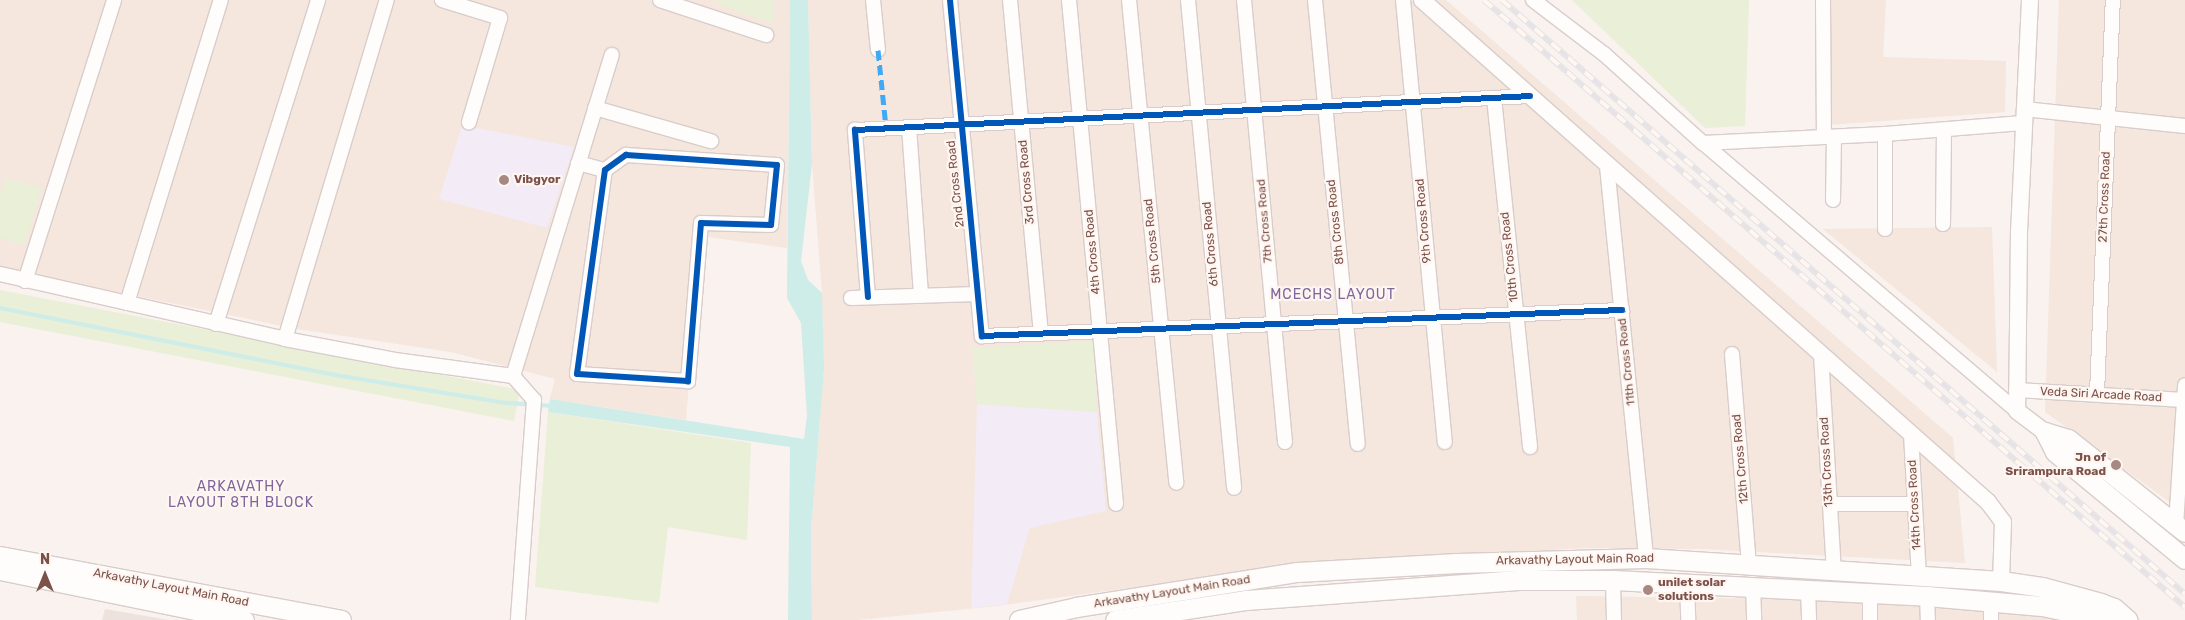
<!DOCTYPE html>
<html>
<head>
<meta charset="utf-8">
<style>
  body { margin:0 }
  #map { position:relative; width:2185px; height:620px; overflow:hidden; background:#f9f2ee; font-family:Rubik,sans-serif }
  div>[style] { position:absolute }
  .residential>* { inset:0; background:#f5e6de }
  .industrial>* { inset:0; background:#ede2de }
  .education>* { inset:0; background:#f3ebf5 }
  .green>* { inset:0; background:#eaefd8 }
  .water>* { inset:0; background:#ceece8 }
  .stream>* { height:4px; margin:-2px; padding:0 2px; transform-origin:2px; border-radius:2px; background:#ceece8 }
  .roads { filter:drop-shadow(1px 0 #d8cdca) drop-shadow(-1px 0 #d8cdca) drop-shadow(0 1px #d8cdca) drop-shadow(0 -1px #d8cdca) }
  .minor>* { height:14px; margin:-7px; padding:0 7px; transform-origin:7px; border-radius:7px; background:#fefdfc }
  .tertiary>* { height:16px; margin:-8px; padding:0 8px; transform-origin:8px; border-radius:8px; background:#fefdfc }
  .secondary>* { height:19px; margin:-9.5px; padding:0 9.5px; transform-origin:9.5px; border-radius:9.5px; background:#fefdfc }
  .rail>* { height:5.5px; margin-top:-2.75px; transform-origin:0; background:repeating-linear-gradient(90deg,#fff6f1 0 11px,#e5e3e6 0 22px); box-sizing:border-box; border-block:1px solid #e5e3e6 }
  .quiet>* { height:5px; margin-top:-2.5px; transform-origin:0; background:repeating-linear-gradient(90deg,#3fa9f5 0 10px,transparent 0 15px) }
  .cycleway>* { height:6px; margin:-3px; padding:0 3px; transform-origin:3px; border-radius:3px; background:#0057b8 }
  .dots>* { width:14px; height:14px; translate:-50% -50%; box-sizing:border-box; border:2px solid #fff6f1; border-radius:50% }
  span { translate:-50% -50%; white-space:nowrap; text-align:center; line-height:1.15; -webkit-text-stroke:4.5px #fff6f1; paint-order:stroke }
  .poi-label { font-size:12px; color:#7b514a; font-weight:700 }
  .left { translate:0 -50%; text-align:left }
  .right { translate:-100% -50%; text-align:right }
  .street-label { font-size:12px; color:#7b514a }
  .neighbourhood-label { font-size:14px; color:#7f669d; letter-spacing:1px }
  .north { position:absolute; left:20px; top:550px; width:50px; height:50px; -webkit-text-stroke:4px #fff6f1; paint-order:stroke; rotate:0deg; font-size:14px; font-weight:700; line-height:20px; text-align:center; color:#7b514a }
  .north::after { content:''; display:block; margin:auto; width:18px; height:22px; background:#7b514a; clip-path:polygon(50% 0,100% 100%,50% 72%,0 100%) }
</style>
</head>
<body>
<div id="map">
  <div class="residential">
    <i style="clip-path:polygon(0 0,790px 0,787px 248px,700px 236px,686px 420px,550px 399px,555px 379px,451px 352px,297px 329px,0 268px)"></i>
    <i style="clip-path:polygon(808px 0,1446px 0,1953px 438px,1965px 563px,1701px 549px,1585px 548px,1319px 562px,996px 606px,857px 620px,812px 620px,811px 531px,824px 369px,822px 293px,812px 164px)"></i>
    <i style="clip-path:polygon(1828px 0,1886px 0,1883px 57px,2006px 61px,2005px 112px,1828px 125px)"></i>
    <i style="clip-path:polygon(2059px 0,2185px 0,2185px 513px,2045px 412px)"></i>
    <i style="clip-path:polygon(1992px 227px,1997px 372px,1823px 229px)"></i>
    <i style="clip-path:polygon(1576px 596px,1906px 601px,2070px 620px,1577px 620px)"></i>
  </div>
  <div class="industrial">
    <i style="clip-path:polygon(105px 609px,169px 620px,102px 620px)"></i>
  </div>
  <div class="education">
    <i style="clip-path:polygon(462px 125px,574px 147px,547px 228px,439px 199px)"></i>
    <i style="clip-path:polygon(977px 404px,1097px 412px,1106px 511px,1030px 528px,1007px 604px,971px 608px)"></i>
  </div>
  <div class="green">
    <i style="clip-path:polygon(719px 0,773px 0,774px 24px,717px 4px)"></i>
    <i style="clip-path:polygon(1572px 0,1749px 0,1745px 126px,1705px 128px)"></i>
    <i style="clip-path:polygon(5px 178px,41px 188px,25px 245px,0 238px,0 197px)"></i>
    <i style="clip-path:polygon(0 290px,520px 390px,514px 421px,0 322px)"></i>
    <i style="clip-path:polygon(1094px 341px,1097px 412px,977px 404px,972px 348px)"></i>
    <i style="clip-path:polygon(548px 412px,751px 443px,747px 540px,668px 527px,659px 603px,535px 587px)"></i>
  </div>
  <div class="water">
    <i style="clip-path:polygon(790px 0,808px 0,812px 164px,801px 261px,808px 280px,822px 293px,824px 369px,811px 531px,812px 620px,788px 620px,790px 447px,548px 412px,550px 399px,804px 439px,807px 416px,801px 323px,787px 298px)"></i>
  </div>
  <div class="stream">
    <i style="left:0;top:308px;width:342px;rotate:11.3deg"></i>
    <i style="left:335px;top:375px;width:173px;rotate:9.3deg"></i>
    <i style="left:506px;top:403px;width:48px;rotate:3.6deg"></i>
  </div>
  <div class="roads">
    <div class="minor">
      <i style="left:442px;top:0;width:61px;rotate:17.2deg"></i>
      <i style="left:500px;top:18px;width:109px;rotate:106.6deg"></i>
      <i style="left:660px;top:0;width:112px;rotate:18.3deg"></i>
      <i style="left:873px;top:0;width:50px;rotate:84.3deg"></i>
      <i style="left:950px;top:0;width:338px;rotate:84.6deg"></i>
      <i style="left:982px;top:336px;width:641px;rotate:-2.33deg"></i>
      <i style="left:1010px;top:0;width:335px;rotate:84.7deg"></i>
      <i style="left:1069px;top:0;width:506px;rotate:84.67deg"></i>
      <i style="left:1129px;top:0;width:485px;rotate:84.4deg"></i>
      <i style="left:1188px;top:0;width:490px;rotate:84.6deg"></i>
      <i style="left:1244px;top:0;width:444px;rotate:84.7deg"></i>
      <i style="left:1315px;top:0;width:446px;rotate:84.5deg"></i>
      <i style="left:1403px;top:0;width:444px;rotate:84.6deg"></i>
      <i style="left:1533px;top:0;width:89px;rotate:37.3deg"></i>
      <i style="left:1604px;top:54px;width:133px;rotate:42deg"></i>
      <i style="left:1823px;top:0;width:137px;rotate:89.6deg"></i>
      <i style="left:1494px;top:98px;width:351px;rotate:84.1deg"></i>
      <i style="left:595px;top:108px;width:121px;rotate:15.9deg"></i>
      <i style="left:2024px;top:109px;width:162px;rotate:6deg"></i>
      <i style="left:909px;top:127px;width:169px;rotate:85.9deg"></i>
      <i style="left:1885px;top:134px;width:95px;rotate:90deg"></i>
      <i style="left:626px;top:155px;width:151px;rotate:3.8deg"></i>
      <i style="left:777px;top:165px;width:60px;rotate:95.7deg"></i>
      <i style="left:771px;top:225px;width:70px;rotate:-178.4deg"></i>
      <i style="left:701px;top:223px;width:159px;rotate:94.7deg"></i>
      <i style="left:688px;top:381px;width:111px;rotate:-176.4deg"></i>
      <i style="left:577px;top:374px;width:206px;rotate:-82.2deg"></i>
      <i style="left:605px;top:170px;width:26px;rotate:-36deg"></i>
      <i style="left:578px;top:163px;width:28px;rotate:15deg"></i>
      <i style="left:1607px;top:166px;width:394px;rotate:84.3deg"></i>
      <i style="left:1833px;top:200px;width:63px;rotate:-89.1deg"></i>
      <i style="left:1943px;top:224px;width:94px;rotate:-89.4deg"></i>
      <i style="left:0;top:274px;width:292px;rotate:12.8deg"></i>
      <i style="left:285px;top:339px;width:112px;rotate:10.8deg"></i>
      <i style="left:395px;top:360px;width:119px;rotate:7.7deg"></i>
      <i style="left:513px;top:376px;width:32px;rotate:49deg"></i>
      <i style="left:534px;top:400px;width:221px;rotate:94.2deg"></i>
      <i style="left:25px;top:281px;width:295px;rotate:-72.4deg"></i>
      <i style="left:868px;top:297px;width:168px;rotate:-94.5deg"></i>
      <i style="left:855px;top:130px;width:676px;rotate:-2.88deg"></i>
      <i style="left:851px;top:298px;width:127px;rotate:-1.8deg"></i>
      <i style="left:127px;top:303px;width:317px;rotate:-72.8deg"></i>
      <i style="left:216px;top:324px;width:340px;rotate:-72.5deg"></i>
      <i style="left:285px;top:339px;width:354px;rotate:-73.3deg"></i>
      <i style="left:1732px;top:354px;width:211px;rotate:85.4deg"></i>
      <i style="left:1821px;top:354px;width:216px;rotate:86.6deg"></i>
      <i style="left:513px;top:376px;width:336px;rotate:-72.9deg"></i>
      <i style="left:2016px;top:390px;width:169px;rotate:3.4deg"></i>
      <i style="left:2097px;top:394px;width:394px;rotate:-87.7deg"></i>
      <i style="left:2017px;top:411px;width:413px;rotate:-139.5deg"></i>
      <i style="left:1703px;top:143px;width:182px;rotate:-2.8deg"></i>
      <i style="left:1885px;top:134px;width:138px;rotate:-4.6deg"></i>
      <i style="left:1911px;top:434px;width:142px;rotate:86.8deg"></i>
      <i style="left:1830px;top:504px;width:85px"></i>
      <i style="left:2176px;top:525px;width:140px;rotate:-86.3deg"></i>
      <i style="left:1613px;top:580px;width:40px;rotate:88.6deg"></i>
      <i style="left:1687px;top:583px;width:37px;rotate:88deg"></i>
      <i style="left:1753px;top:586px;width:34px;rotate:88deg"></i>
      <i style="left:1808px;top:589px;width:31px;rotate:88deg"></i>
      <i style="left:1870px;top:593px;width:27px;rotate:90deg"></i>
      <i style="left:1927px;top:596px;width:24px;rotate:88deg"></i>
      <i style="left:1991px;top:603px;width:17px;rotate:90deg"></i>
    </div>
    <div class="tertiary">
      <i style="left:1422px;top:0;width:757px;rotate:41.57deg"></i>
      <i style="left:1988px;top:502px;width:25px;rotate:53deg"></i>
      <i style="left:2003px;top:522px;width:59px;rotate:91.9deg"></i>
      <i style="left:2030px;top:0;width:230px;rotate:92.7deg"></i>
      <i style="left:2019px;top:230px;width:181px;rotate:90.6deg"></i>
      <i style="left:2017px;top:411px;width:35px;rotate:37deg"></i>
    </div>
    <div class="secondary">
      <i style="left:2045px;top:432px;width:22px;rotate:63deg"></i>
      <i style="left:2055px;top:452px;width:168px;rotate:39.5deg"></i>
      <i style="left:2045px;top:432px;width:24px;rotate:17deg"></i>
      <i style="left:2068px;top:439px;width:149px;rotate:38.5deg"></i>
      <i style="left:0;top:556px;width:347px;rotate:10.6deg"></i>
      <i style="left:0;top:570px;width:249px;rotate:11.6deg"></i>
      <i style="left:1019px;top:620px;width:58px;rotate:-12.8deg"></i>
      <i style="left:1076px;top:607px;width:224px;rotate:-9deg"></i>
      <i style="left:1297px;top:572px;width:160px;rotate:-3.2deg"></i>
      <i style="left:1457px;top:563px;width:189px;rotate:-1.5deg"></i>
      <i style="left:1646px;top:558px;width:356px;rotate:3.7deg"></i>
      <i style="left:2001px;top:581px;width:41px;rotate:8.3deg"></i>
      <i style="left:2042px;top:587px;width:61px;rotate:15.2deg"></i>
      <i style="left:2101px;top:603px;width:14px;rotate:21deg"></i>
      <i style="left:2114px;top:608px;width:18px;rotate:41deg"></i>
      <i style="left:1115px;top:620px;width:133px;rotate:-8.7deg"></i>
      <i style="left:1246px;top:600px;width:273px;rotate:-4.2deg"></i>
      <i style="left:1518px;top:580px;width:95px"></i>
      <i style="left:1613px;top:580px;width:314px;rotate:2.9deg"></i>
      <i style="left:1927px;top:596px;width:115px;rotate:5deg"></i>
      <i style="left:2042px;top:606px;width:68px;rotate:11.8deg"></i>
    </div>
  </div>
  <div class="rail">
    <i style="left:1484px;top:0;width:927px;rotate:40.89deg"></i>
    <i style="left:1502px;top:0;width:905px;rotate:41.01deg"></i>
  </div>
  <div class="quiet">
    <i style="left:878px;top:50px;width:78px;rotate:84.1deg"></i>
  </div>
  <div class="cycleway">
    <i style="left:950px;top:0;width:338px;rotate:84.6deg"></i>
    <i style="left:982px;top:336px;width:641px;rotate:-2.33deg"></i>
    <i style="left:626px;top:155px;width:151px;rotate:3.8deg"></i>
    <i style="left:777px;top:165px;width:60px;rotate:95.7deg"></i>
    <i style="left:771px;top:225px;width:70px;rotate:-178.4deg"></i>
    <i style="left:701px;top:223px;width:159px;rotate:94.7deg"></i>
    <i style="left:688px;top:381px;width:111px;rotate:-176.4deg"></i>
    <i style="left:577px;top:374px;width:206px;rotate:-82.2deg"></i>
    <i style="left:605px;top:170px;width:26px;rotate:-36deg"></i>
    <i style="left:868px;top:297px;width:168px;rotate:-94.5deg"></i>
    <i style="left:855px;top:130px;width:676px;rotate:-2.88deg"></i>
  </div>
  <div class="dots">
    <i style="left:504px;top:180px;background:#a78983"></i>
    <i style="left:2116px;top:465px;background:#a78983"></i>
    <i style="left:1648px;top:590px;background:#a78983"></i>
  </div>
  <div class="poi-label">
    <span class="left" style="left:514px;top:180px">Vibgyor</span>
    <span class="right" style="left:2106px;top:465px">Jn of<br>Srirampura Road</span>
    <span class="left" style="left:1658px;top:590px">unilet solar<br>solutions</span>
  </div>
  <div class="street-label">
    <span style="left:1027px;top:182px;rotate:-95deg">3rd Cross Road</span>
    <span style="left:956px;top:184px;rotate:-96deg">2nd Cross Road</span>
    <span style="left:2105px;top:197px;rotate:-88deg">27th Cross Road</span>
    <span style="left:1265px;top:221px;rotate:-95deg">7th Cross Road</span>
    <span style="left:1424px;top:221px;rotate:-95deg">9th Cross Road</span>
    <span style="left:1336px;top:222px;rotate:-96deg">8th Cross Road</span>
    <span style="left:1153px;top:241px;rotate:-96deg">5th Cross Road</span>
    <span style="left:1211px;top:244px;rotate:-95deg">6th Cross Road</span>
    <span style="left:1093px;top:252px;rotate:-95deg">4th Cross Road</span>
    <span style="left:1510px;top:257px;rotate:-96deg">10th Cross Road</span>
    <span style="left:1627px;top:362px;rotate:-96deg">11th Cross Road</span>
    <span style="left:2101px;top:395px;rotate:3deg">Veda Siri Arcade Road</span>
    <span style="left:1741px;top:459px;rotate:-95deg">12th Cross Road</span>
    <span style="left:1827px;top:462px;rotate:-93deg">13th Cross Road</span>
    <span style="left:1915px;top:505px;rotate:-93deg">14th Cross Road</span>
    <span style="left:1575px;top:560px;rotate:-1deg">Arkavathy Layout Main Road</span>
    <span style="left:171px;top:588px;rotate:11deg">Arkavathy Layout Main Road</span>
    <span style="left:1172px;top:592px;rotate:-9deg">Arkavathy Layout Main Road</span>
  </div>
  <div class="neighbourhood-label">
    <span style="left:1333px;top:295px">MCECHS LAYOUT</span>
    <span style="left:241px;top:495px">ARKAVATHY<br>LAYOUT 8TH BLOCK</span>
  </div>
  <div class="north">N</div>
</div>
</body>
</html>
